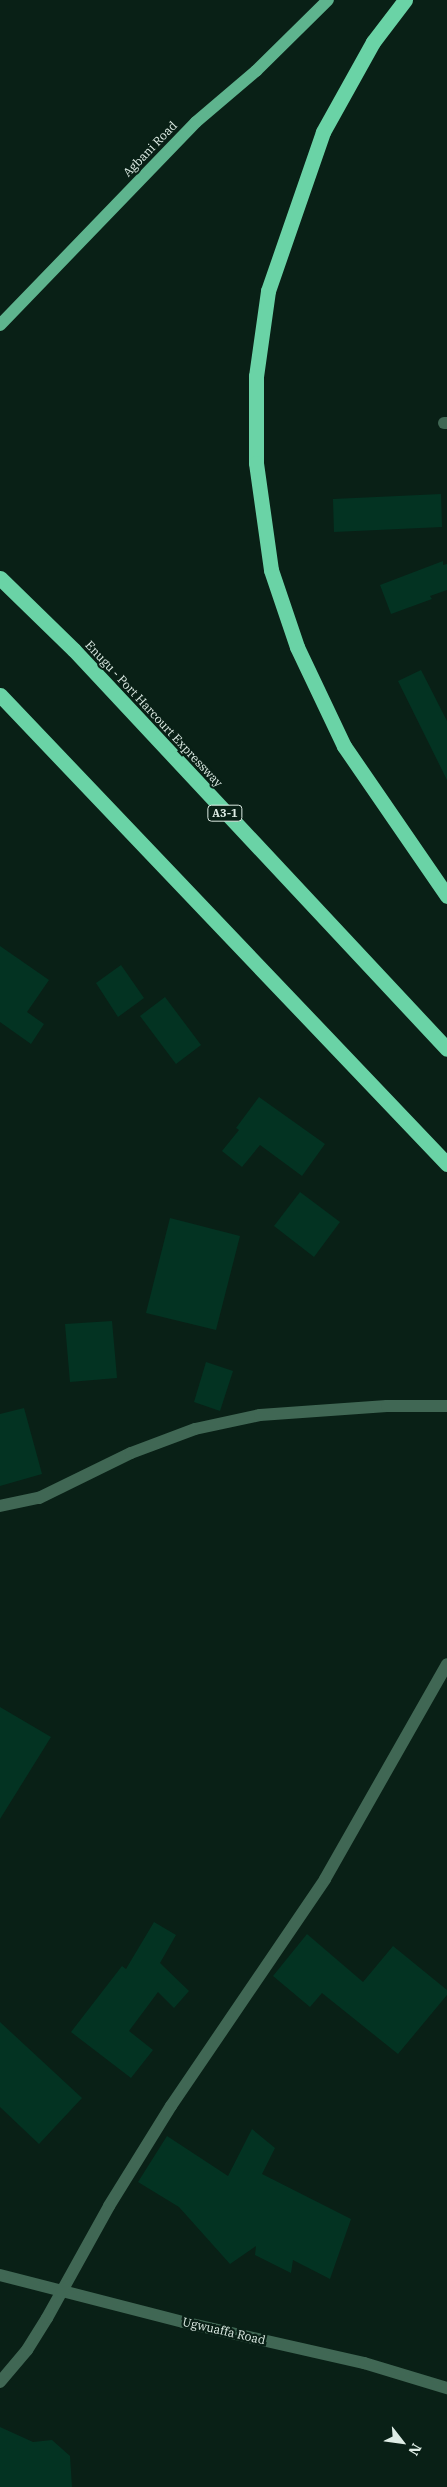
<!DOCTYPE html>
<html>
<head>
<meta charset="utf-8">
<style>
  body { margin:0 }
  #map { position:relative; width:447px; height:2487px; overflow:hidden; background:#092016; font-family:"IBM Plex Serif",serif }
  div>[style] { position:absolute }
  .building>* { inset:0; background:#033322 }
  .minor>* { height:12px; margin:-6px; padding:0 6px; transform-origin:6px; border-radius:6px; background:#406754 }
  .major>* { height:12px; margin:-6px; padding:0 6px; transform-origin:6px; border-radius:6px; background:#5eb48e }
  .highway>* { height:15px; margin:-7.5px; padding:0 7.5px; transform-origin:7.5px; border-radius:7.5px; background:#6ad3a6 }
  span { translate:-50% -50%; white-space:nowrap; text-align:center; line-height:1.15; -webkit-text-stroke:4.5px #092016; paint-order:stroke }
  .shield-label span { padding:1px 4px; background:#092016; border:1px solid; border-radius:4px; -webkit-text-stroke-width:0 }
  .shield-label { font-size:11px; color:#deece5; font-weight:700 }
  .street-label { font-size:12px; color:#deece5 }
  .north { position:absolute; left:377px; top:2417px; width:50px; height:50px; -webkit-text-stroke:4px #092016; paint-order:stroke; rotate:120deg; font-size:14px; font-weight:700; line-height:20px; text-align:center; color:#deece5 }
  .north::after { content:''; display:block; margin:auto; width:18px; height:22px; background:#deece5; clip-path:polygon(50% 0,100% 100%,50% 72%,0 100%) }
</style>
</head>
<body>
<div id="map">
  <div class="building">
    <i style="clip-path:polygon(441px 494px,442px 527px,334px 532px,333px 499px)"></i>
    <i style="clip-path:polygon(443px 561px,443px 565px,447px 564px,447px 590px,430px 596px,432px 599px,391px 614px,380px 585px)"></i>
    <i style="clip-path:polygon(421px 670px,447px 721px,447px 780px,398px 681px)"></i>
    <i style="clip-path:polygon(0 946px,49px 980px,27px 1012px,44px 1024px,31px 1044px,0 1022px)"></i>
    <i style="clip-path:polygon(121px 965px,144px 998px,118px 1017px,96px 983px)"></i>
    <i style="clip-path:polygon(165px 997px,201px 1045px,176px 1064px,140px 1016px)"></i>
    <i style="clip-path:polygon(259px 1097px,325px 1144px,302px 1176px,260px 1145px,242px 1167px,222px 1151px,239px 1130px,236px 1128px)"></i>
    <i style="clip-path:polygon(300px 1192px,340px 1222px,314px 1257px,274px 1226px)"></i>
    <i style="clip-path:polygon(170px 1218px,240px 1236px,216px 1330px,146px 1313px)"></i>
    <i style="clip-path:polygon(112px 1321px,117px 1378px,70px 1382px,65px 1324px)"></i>
    <i style="clip-path:polygon(206px 1362px,233px 1371px,220px 1411px,194px 1402px)"></i>
    <i style="clip-path:polygon(24px 1408px,42px 1474px,0 1486px,0 1414px)"></i>
    <i style="clip-path:polygon(0 1707px,51px 1737px,0 1819px)"></i>
    <i style="clip-path:polygon(154px 1922px,176px 1935px,160px 1963px,189px 1991px,174px 2008px,158px 1992px,129px 2031px,153px 2050px,131px 2078px,71px 2032px,122px 1966px,126px 1969px)"></i>
    <i style="clip-path:polygon(307px 1934px,363px 1982px,393px 1946px,447px 1990px,447px 1995px,398px 2054px,322px 1993px,310px 2007px,273px 1976px)"></i>
    <i style="clip-path:polygon(0 2022px,82px 2098px,39px 2144px,0 2107px)"></i>
    <i style="clip-path:polygon(252px 2129px,275px 2148px,262px 2174px,351px 2219px,330px 2279px,293px 2260px,291px 2273px,255px 2255px,256px 2246px,230px 2264px,179px 2207px,138px 2182px,167px 2136px,228px 2176px)"></i>
    <i style="clip-path:polygon(0 2427px,33px 2442px,52px 2440px,70px 2456px,72px 2487px,0 2487px)"></i>
  </div>
  <div class="minor">
    <i style="left:444px;top:423px;width:3px"></i>
    <i style="left:0;top:1506px;width:40px;rotate:-12deg"></i>
    <i style="left:39px;top:1498px;width:102px;rotate:-26.1deg"></i>
    <i style="left:131px;top:1453px;width:68px;rotate:-20.6deg"></i>
    <i style="left:195px;top:1429px;width:66px;rotate:-12.2deg"></i>
    <i style="left:260px;top:1415px;width:127px;rotate:-4.1deg"></i>
    <i style="left:387px;top:1406px;width:60px"></i>
    <i style="left:0;top:2275px;width:189px;rotate:14.4deg"></i>
    <i style="left:183px;top:2322px;width:186px;rotate:12.8deg"></i>
    <i style="left:364px;top:2363px;width:87px;rotate:16.8deg"></i>
    <i style="left:0;top:2382px;width:42px;rotate:-49.8deg"></i>
    <i style="left:27px;top:2350px;width:38px;rotate:-58deg"></i>
    <i style="left:47px;top:2318px;width:128px;rotate:-61deg"></i>
    <i style="left:109px;top:2206px;width:118px;rotate:-58.2deg"></i>
    <i style="left:171px;top:2106px;width:274px;rotate:-55.8deg"></i>
    <i style="left:325px;top:1879px;width:247px;rotate:-60.4deg"></i>
  </div>
  <div class="major">
    <i style="left:0;top:325px;width:282px;rotate:-46deg"></i>
    <i style="left:196px;top:122px;width:79px;rotate:-40.4deg"></i>
    <i style="left:256px;top:71px;width:101px;rotate:-44.6deg"></i>
  </div>
  <div class="highway">
    <i style="left:405px;top:0;width:53px;rotate:127.3deg"></i>
    <i style="left:373px;top:42px;width:103px;rotate:119.1deg"></i>
    <i style="left:323px;top:132px;width:168px;rotate:109.1deg"></i>
    <i style="left:268px;top:291px;width:86px;rotate:98deg"></i>
    <i style="left:256px;top:376px;width:87px;rotate:90deg"></i>
    <i style="left:256px;top:463px;width:108px;rotate:82deg"></i>
    <i style="left:271px;top:570px;width:81px;rotate:71.3deg"></i>
    <i style="left:297px;top:647px;width:110px;rotate:64.6deg"></i>
    <i style="left:344px;top:746px;width:182px;rotate:55.5deg"></i>
    <i style="left:0;top:578px;width:103px;rotate:44.2deg"></i>
    <i style="left:74px;top:650px;width:546px;rotate:46.93deg"></i>
    <i style="left:0;top:695px;width:648px;rotate:46.38deg"></i>
  </div>
  <div class="shield-label">
    <span style="left:225px;top:813px">A3-1</span>
  </div>
  <div class="street-label">
    <span style="left:150px;top:149px;rotate:-46deg">Agbani Road</span>
    <span style="left:154px;top:714px;rotate:47deg">Enugu - Port Harcourt Expressway</span>
    <span style="left:224px;top:2331px;rotate:13deg">Ugwuaffa Road</span>
  </div>
  <div class="north">N</div>
</div>
</body>
</html>
